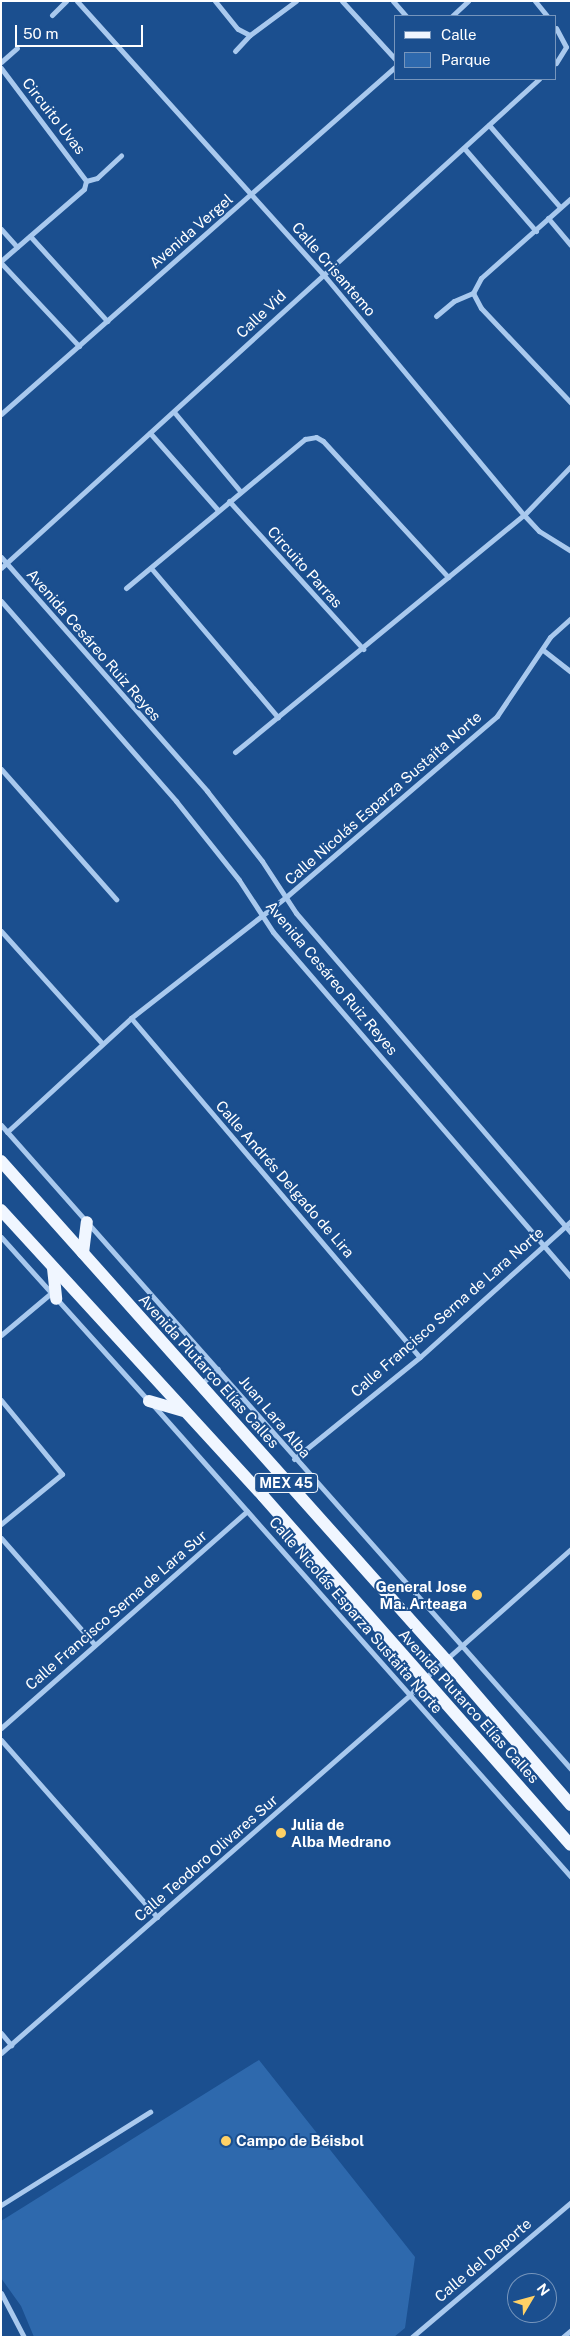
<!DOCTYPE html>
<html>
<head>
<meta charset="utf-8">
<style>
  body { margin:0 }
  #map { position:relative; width:572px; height:2338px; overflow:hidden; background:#1b4f8f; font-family:"Public Sans",sans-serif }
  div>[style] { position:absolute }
  .green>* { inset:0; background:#2e69ad }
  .street>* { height:5px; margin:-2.5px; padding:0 2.5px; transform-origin:2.5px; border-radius:2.5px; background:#a9c9ee }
  .primary>* { height:12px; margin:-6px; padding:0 6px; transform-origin:6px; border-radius:6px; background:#f0f6ff }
  .dots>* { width:14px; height:14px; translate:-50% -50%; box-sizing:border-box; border:2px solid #1b4f8f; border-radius:50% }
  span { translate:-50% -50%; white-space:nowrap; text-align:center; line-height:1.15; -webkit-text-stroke:4px #1b4f8f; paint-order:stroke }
  .shield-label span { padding:1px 4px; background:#1b4f8f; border:1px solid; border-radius:4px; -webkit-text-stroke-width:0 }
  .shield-label { font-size:14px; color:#fff; font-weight:700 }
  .street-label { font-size:15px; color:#fff }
  .poi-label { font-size:15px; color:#fff; font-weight:700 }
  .right { translate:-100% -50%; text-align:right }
  .left { translate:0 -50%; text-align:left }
  .frame { position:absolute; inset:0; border:2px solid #fff; pointer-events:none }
  .legend { position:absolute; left:394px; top:15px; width:162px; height:65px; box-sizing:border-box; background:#1b4f8f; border:1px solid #7695bc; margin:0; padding:6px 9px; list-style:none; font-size:15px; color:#fff }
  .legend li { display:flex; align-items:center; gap:10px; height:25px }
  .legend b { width:25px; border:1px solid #7695bc }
  .north { position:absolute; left:507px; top:2273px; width:50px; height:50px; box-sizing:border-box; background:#1b4f8f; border:1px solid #7695bc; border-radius:50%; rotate:53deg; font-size:14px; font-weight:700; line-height:20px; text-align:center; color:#fff }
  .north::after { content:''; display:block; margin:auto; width:18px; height:22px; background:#ffd166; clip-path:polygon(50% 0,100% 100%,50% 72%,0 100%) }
  .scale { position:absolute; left:15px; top:25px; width:128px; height:22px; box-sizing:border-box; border:2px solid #fff; border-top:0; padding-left:6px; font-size:15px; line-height:18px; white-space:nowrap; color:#fff; -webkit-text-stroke:4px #1b4f8f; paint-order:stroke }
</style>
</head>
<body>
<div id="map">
  <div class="green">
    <i style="clip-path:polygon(259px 2060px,415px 2257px,405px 2328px,394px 2337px,34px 2337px,21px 2306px,1px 2278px,1px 2221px)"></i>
  </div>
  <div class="street">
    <i style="left:77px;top:1px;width:367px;rotate:48deg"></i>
    <i style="left:323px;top:274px;width:314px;rotate:50.2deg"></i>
    <i style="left:524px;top:515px;width:22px;rotate:47deg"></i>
    <i style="left:539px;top:531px;width:38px;rotate:32deg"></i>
    <i style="left:215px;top:1px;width:36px;rotate:51deg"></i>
    <i style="left:238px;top:29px;width:13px;rotate:27deg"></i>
    <i style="left:342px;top:1px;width:80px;rotate:47.5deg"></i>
    <i style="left:393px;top:1px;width:20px;rotate:49deg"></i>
    <i style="left:535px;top:1px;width:19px;rotate:51deg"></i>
    <i style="left:52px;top:15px;width:20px;rotate:-45deg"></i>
    <i style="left:452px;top:16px;width:22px;rotate:-43deg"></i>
    <i style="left:556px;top:28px;width:21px;rotate:62deg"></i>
    <i style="left:566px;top:47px;width:19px;rotate:122deg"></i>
    <i style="left:235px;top:51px;width:22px;rotate:-47deg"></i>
    <i style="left:250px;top:35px;width:57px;rotate:-36.5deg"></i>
    <i style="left:1px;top:62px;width:21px;rotate:-41deg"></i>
    <i style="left:1px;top:68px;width:141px;rotate:53deg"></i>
    <i style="left:86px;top:181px;width:8px;rotate:104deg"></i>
    <i style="left:84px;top:189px;width:110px;rotate:139.1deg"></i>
    <i style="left:489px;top:125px;width:108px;rotate:49.1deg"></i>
    <i style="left:464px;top:148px;width:110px;rotate:49.1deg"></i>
    <i style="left:86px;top:181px;width:11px;rotate:-15deg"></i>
    <i style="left:97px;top:178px;width:33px;rotate:-43deg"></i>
    <i style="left:548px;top:218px;width:35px;rotate:50deg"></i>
    <i style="left:1px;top:229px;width:24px;rotate:48deg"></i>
    <i style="left:30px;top:236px;width:115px;rotate:47.8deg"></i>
    <i style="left:1px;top:263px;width:114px;rotate:46.8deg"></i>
    <i style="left:473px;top:293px;width:17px;rotate:62deg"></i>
    <i style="left:481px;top:308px;width:131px;rotate:46.5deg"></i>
    <i style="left:473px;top:293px;width:17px;rotate:-62deg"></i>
    <i style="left:481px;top:278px;width:120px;rotate:-41.6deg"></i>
    <i style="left:436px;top:316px;width:23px;rotate:-40deg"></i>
    <i style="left:454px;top:301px;width:21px;rotate:-23deg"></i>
    <i style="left:174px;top:412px;width:103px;rotate:50.1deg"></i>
    <i style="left:1px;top:414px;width:526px;rotate:-41.38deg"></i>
    <i style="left:150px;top:433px;width:103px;rotate:48.6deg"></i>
    <i style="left:229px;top:501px;width:200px;rotate:47.8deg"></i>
    <i style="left:1px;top:557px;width:312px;rotate:48.6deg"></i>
    <i style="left:207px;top:791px;width:89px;rotate:51.8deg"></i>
    <i style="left:262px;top:861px;width:62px;rotate:56.8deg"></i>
    <i style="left:296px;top:913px;width:422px;rotate:49.3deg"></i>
    <i style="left:1px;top:568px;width:727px;rotate:-42.27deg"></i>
    <i style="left:151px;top:568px;width:196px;rotate:49.6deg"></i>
    <i style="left:126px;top:588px;width:233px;rotate:-39.8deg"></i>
    <i style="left:305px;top:439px;width:11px;rotate:-10deg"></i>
    <i style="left:316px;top:437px;width:8px;rotate:30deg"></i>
    <i style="left:323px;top:441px;width:185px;rotate:47.4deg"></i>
    <i style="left:1px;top:601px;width:266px;rotate:48.8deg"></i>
    <i style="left:176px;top:801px;width:101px;rotate:51.4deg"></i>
    <i style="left:239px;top:880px;width:62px;rotate:56.8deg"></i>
    <i style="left:273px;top:932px;width:456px;rotate:49.2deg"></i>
    <i style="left:543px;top:650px;width:36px;rotate:38deg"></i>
    <i style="left:235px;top:752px;width:374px;rotate:-39.4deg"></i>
    <i style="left:524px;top:515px;width:68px;rotate:-46.2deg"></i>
    <i style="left:1px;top:769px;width:174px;rotate:48.5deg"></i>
    <i style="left:1px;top:931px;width:151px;rotate:48deg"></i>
    <i style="left:131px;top:1018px;width:445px;rotate:49.6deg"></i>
    <i style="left:1px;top:1125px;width:860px;rotate:48.49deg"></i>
    <i style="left:7px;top:1132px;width:168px;rotate:-42.6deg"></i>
    <i style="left:131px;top:1018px;width:197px;rotate:-38deg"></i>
    <i style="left:286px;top:897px;width:278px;rotate:-40.6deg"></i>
    <i style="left:497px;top:716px;width:95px;rotate:-56.1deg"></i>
    <i style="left:550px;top:637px;width:28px;rotate:-42deg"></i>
    <i style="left:1px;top:1237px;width:219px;rotate:48deg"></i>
    <i style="left:1px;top:1335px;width:65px;rotate:-40deg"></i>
    <i style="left:200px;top:1385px;width:24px;rotate:-42deg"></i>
    <i style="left:1px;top:1400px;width:96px;rotate:50.5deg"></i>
    <i style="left:62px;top:1474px;width:79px;rotate:140.7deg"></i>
    <i style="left:154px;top:1406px;width:629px;rotate:48.48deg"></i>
    <i style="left:294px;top:1459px;width:162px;rotate:-39deg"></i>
    <i style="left:420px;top:1357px;width:203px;rotate:-42deg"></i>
    <i style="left:1px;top:1538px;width:141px;rotate:48.7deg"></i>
    <i style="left:1px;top:1728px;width:328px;rotate:-41.4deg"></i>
    <i style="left:1px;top:1740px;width:236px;rotate:48.6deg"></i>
    <i style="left:1px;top:2033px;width:16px;rotate:50deg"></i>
    <i style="left:1px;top:2053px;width:544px;rotate:-41.2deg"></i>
    <i style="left:410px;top:1695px;width:21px;rotate:-49deg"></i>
    <i style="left:424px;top:1679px;width:196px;rotate:-41.5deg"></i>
    <i style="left:1px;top:2205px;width:176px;rotate:-32deg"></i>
    <i style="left:1px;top:2293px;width:50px;rotate:62.4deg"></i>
    <i style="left:412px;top:2337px;width:209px;rotate:-40.3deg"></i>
    <i style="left:563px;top:2337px;width:11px;rotate:-41deg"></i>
  </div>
  <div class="primary">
    <i style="left:1px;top:1161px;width:670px;rotate:48.27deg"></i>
    <i style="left:447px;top:1661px;width:190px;rotate:49.3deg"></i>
    <i style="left:1px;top:1210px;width:388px;rotate:47.5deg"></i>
    <i style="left:263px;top:1496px;width:465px;rotate:48.6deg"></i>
    <i style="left:83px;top:1253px;width:31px;rotate:-83deg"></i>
    <i style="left:53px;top:1268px;width:31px;rotate:84deg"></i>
    <i style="left:149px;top:1401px;width:35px;rotate:16deg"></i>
  </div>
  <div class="dots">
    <i style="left:477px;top:1595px;background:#ffd166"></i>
    <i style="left:281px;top:1833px;background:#ffd166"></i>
    <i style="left:226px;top:2141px;background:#ffd166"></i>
  </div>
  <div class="shield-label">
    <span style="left:286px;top:1483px">MEX 45</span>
  </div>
  <div class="street-label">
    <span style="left:54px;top:116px;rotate:52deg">Circuito Uvas</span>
    <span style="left:191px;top:231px;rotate:-41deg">Avenida Vergel</span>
    <span style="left:334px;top:269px;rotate:49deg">Calle Crisantemo</span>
    <span style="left:261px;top:314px;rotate:-43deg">Calle Vid</span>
    <span style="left:305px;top:567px;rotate:48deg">Circuito Parras</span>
    <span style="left:94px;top:645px;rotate:49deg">Avenida Cesáreo Ruiz Reyes</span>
    <span style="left:383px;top:798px;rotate:-41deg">Calle Nicolás Esparza Sustaita Norte</span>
    <span style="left:332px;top:978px;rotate:50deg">Avenida Cesáreo Ruiz Reyes</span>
    <span style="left:285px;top:1179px;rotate:49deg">Calle Andrés Delgado de Lira</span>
    <span style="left:447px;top:1312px;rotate:-41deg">Calle Francisco Serna de Lara Norte</span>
    <span style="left:209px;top:1371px;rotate:48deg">Avenida Plutarco Elías Calles</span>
    <span style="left:275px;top:1417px;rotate:50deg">Juan Lara Alba</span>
    <span style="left:116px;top:1610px;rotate:-41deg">Calle Francisco Serna de Lara Sur</span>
    <span style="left:356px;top:1615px;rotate:49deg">Calle Nicolás Esparza Sustaita Norte</span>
    <span style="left:469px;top:1706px;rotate:48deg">Avenida Plutarco Elías Calles</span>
    <span style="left:206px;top:1858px;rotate:-41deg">Calle Teodoro Olivares Sur</span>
    <span style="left:483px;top:2260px;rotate:-40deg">Calle del Deporte</span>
  </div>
  <div class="poi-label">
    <span class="right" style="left:467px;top:1595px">General Jose<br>Ma. Arteaga</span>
    <span class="left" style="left:291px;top:1833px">Julia de<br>Alba Medrano</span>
    <span class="left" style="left:236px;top:2141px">Campo de Béisbol</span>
  </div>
  <div class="frame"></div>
  <ul class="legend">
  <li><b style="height:6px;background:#f0f6ff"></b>Calle</li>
  <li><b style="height:14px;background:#2e69ad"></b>Parque</li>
  </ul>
  <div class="north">N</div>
  <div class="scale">50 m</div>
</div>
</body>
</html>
